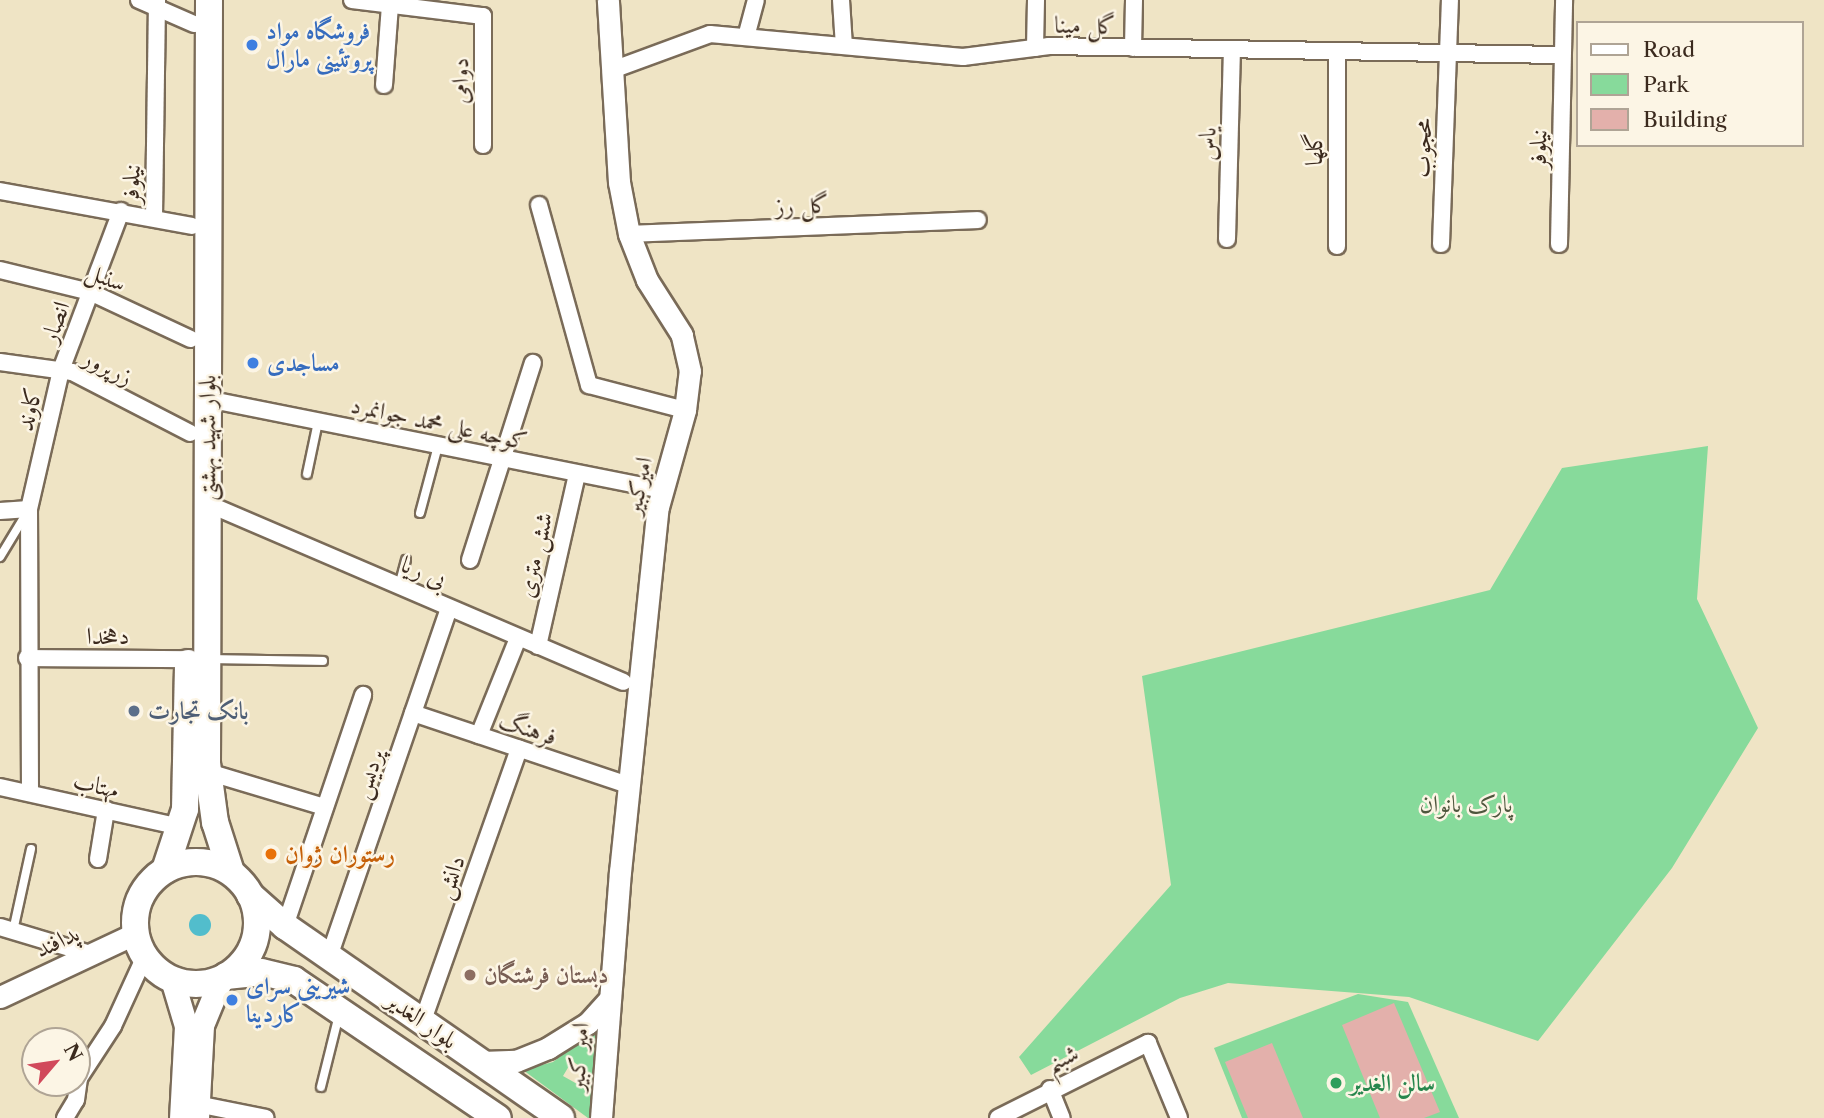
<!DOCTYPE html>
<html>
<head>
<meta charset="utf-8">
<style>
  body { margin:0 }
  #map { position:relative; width:1824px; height:1118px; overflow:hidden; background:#efe4c5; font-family:"Libre Caslon Text",Amiri,serif }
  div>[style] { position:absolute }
  .green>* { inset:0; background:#87da9b }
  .water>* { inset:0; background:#52bdcc }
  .round { border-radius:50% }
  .building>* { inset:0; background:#e3b0ab }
  .roads { filter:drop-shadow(2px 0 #7a6b58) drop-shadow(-2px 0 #7a6b58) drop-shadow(0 2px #7a6b58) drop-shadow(0 -2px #7a6b58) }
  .service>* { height:8px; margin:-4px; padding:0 4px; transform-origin:4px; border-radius:4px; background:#fff }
  .minor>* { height:16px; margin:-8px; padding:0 8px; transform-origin:8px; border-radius:8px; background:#fff }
  .tertiary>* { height:21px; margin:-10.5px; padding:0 10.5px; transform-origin:10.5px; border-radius:10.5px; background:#fff }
  .secondary>* { height:23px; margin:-11.5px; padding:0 11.5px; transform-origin:11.5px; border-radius:11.5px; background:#fff }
  .primary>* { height:26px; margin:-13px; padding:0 13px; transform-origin:13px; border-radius:13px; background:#fff }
  .primary>.ring { margin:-13px; padding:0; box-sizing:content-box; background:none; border:26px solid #fff; border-radius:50% }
  .dots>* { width:19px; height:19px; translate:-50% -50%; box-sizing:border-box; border:4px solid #fcf5e5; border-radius:50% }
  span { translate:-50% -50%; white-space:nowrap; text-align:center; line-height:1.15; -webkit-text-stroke:5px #fcf5e5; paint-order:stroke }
  .street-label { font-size:24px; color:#3b2a1e }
  .shop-label { font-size:24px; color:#366cbe; font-weight:700 }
  .left { translate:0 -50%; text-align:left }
  .service-label { font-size:24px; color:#4e5e75; font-weight:700 }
  .park-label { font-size:24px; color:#4e563d }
  .food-label { font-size:24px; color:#c56008; font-weight:700 }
  .education-label { font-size:24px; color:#785e54; font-weight:700 }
  .leisure-label { font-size:24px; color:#27864d; font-weight:700 }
  .legend { position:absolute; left:1576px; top:21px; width:228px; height:126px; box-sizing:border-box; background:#fcf5e5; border:2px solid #afa495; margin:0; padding:9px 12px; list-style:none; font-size:21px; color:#3b2a1e }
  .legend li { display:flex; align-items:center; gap:14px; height:35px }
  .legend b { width:35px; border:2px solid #afa495 }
  .north { position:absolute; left:21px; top:1027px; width:70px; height:70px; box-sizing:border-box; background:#fcf5e5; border:2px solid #afa495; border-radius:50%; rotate:61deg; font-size:19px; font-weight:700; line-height:28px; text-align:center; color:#3b2a1e }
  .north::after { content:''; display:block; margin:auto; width:24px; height:32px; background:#d1495b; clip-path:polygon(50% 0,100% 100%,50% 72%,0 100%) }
</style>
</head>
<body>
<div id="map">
  <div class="green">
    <i style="clip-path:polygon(1708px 446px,1697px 599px,1758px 728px,1672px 868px,1538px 1041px,1409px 997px,1228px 983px,1180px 998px,1031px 1075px,1019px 1057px,1171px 885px,1142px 676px,1490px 590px,1562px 468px)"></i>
    <i style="clip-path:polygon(1358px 994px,1408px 1002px,1459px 1118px,1242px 1118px,1214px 1048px)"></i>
    <i style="clip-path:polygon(evenodd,599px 1027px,592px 1118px,588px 1118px,523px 1070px,553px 1062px,599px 1027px,572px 1061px,587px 1071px,579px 1085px,563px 1076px,572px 1061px)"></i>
  </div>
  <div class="water">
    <i class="round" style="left:189px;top:914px;width:22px;height:22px"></i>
  </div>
  <div class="building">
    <i style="clip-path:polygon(1394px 1003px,1440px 1112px,1424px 1118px,1380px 1118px,1342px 1025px)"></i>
    <i style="clip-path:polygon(1272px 1043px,1303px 1118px,1248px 1118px,1225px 1062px)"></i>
  </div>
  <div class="roads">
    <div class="service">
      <i style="left:307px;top:474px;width:53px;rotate:-78.1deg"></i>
      <i style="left:420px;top:513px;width:69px;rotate:-75deg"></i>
      <i style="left:0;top:557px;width:50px;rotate:-58.8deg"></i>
      <i style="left:399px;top:586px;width:27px;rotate:-75deg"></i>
      <i style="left:212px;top:659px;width:111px;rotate:1deg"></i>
      <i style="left:13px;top:931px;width:84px;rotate:-77.6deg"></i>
      <i style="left:321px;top:1087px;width:74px;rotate:-76deg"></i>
    </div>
    <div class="minor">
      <i style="left:139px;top:0;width:60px;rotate:23.6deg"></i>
      <i style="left:352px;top:0;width:132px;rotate:7deg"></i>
      <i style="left:483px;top:16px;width:129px;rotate:90deg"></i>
      <i style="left:841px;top:0;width:46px;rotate:86.3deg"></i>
      <i style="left:746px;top:37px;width:38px;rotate:-75deg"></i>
      <i style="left:1035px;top:48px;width:48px;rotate:-88.8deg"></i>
      <i style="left:1133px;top:48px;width:48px;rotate:-88.8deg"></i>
      <i style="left:1337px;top:52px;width:194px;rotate:90deg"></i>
      <i style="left:615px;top:69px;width:101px;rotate:-20.2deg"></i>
      <i style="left:710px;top:34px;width:254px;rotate:5.2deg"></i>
      <i style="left:963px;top:57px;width:87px;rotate:-7.3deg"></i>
      <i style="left:1049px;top:46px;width:513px;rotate:1.01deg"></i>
      <i style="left:384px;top:85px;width:80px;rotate:-85.7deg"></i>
      <i style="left:0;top:191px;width:195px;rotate:10.3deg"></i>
      <i style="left:539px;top:205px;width:187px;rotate:74.5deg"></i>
      <i style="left:589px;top:385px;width:99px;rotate:14.6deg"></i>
      <i style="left:154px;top:216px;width:216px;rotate:-89.2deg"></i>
      <i style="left:629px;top:234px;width:349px;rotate:-2.3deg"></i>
      <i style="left:1227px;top:239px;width:189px;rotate:-88.5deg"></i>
      <i style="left:1441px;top:244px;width:244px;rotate:-87.9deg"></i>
      <i style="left:1559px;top:244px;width:244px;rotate:-88.8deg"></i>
      <i style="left:0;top:270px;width:93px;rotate:13.7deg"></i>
      <i style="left:90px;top:292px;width:111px;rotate:25deg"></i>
      <i style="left:0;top:362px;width:73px;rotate:7.9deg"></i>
      <i style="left:72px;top:372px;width:133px;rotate:27.3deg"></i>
      <i style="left:207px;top:399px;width:464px;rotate:11.3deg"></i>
      <i style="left:206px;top:503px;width:454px;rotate:23.2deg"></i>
      <i style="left:0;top:511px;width:29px;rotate:-4deg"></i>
      <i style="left:470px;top:560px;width:207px;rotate:-72.3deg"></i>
      <i style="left:538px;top:646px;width:175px;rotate:-77.2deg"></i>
      <i style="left:27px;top:658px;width:161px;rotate:0.4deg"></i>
      <i style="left:413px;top:713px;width:227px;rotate:18.5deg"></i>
      <i style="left:479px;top:735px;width:105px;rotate:-68.1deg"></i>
      <i style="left:208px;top:772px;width:122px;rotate:16.7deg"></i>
      <i style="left:0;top:787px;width:185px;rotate:12.5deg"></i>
      <i style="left:30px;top:793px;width:284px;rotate:-90.2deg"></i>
      <i style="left:29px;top:509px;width:143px;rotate:-77deg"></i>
      <i style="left:61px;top:370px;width:170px;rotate:-69.3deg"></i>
      <i style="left:98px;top:859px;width:50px;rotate:-80.7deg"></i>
      <i style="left:285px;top:926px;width:244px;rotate:-71.3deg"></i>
      <i style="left:0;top:927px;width:94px;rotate:16.7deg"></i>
      <i style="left:330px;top:954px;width:366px;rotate:-71deg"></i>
      <i style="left:423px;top:1020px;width:288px;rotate:-70.5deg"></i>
      <i style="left:1050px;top:1089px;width:31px;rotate:68deg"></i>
      <i style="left:197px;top:1104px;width:70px;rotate:11.5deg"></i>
      <i style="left:65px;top:1118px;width:21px;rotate:-59deg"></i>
      <i style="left:76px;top:1100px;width:22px;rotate:-82deg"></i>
      <i style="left:79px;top:1078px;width:62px;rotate:-56.8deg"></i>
      <i style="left:113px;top:1026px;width:77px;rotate:-65.4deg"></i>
      <i style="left:998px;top:1118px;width:168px;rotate:-26.6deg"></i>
      <i style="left:1148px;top:1043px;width:81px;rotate:67.5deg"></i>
    </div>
    <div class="tertiary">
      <i style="left:0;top:997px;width:150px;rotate:-25.2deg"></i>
      <i style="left:482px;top:1062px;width:34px;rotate:-2deg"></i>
      <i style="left:516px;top:1061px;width:35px;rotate:-22deg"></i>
      <i style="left:548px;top:1048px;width:47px;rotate:-32deg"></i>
      <i style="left:588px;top:1023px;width:31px;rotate:-48deg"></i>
      <i style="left:601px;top:1118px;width:247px;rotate:-85.6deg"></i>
      <i style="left:620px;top:872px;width:367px;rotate:-84.1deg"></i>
      <i style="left:658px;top:507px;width:101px;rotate:-74.4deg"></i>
      <i style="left:685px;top:410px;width:39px;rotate:-83deg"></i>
      <i style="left:690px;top:371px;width:37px;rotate:-103deg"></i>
      <i style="left:682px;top:335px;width:65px;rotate:-122.5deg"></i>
      <i style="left:647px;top:280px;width:49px;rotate:-111.4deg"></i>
      <i style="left:629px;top:234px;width:53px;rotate:-100.9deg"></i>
      <i style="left:619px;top:182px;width:182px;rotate:-93.5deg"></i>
    </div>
    <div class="secondary">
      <i style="left:172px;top:979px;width:49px;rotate:73.4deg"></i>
      <i style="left:186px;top:1026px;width:92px;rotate:93.1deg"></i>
      <i style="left:197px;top:1118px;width:93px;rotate:-86.9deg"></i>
      <i style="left:202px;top:1025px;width:50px;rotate:-67.6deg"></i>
    </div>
    <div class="primary">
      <i style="left:209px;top:0;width:763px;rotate:90.15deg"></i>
      <i style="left:207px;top:763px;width:60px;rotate:82.3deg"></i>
      <i style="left:215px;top:822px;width:52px;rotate:72.3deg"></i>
      <i class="ring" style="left:135px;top:862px;width:96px;height:96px"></i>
      <i style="left:165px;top:870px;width:64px;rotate:-71.8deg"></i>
      <i style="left:185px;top:809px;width:146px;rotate:-88.8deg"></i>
      <i style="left:250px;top:895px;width:47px;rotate:41.5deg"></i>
      <i style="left:285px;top:926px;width:336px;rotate:34.8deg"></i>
      <i style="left:226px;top:976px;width:36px;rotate:-6deg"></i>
      <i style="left:262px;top:972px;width:33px;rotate:14deg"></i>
      <i style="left:294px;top:980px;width:246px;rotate:34.1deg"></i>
    </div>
  </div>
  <div class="dots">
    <i style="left:252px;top:45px;background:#3f7fe0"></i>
    <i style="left:253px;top:363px;background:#3f7fe0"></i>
    <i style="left:134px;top:711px;background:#5c6f8a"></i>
    <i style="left:271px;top:854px;background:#e8710a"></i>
    <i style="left:470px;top:975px;background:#8d6e63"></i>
    <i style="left:232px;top:1000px;background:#3f7fe0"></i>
    <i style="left:1336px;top:1083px;background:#2e9e5b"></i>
  </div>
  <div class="street-label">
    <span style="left:1085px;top:25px;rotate:1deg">گل مینا</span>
    <span style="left:460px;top:81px;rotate:-90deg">دوامی</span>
    <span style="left:1207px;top:144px;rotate:-89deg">یاس</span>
    <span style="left:1422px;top:148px;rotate:-88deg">محجوب</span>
    <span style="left:1314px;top:149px;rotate:-90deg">گلها</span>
    <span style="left:1538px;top:149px;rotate:-89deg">نیلوفر</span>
    <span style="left:131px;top:184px;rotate:-88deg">نیلوفر</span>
    <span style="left:802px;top:205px;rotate:-2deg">گل رز</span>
    <span style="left:106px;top:277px;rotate:21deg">سنبل</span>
    <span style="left:55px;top:322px;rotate:-70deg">انصار</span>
    <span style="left:108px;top:367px;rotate:26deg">زرپرور</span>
    <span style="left:29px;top:409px;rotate:-77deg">کاوند</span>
    <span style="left:439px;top:423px;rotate:12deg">کوچه علی محمد جوانمرد</span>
    <span style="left:207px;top:438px;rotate:-90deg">بلوار شهید بهشتی</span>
    <span style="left:638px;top:486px;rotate:-78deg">امیرکبیر</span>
    <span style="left:535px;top:555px;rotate:-77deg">شش متری</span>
    <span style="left:424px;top:572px;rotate:23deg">بی ریا</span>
    <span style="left:108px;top:636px">دهخدا</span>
    <span style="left:528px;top:728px;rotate:19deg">فرهنگ</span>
    <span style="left:368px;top:774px;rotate:-71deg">پردیس</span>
    <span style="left:96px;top:785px;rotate:13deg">مهتاب</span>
    <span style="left:450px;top:877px;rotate:-70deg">دانش</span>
    <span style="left:57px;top:941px;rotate:-25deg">پدافند</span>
    <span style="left:422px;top:1020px;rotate:35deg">بلوار الغدیر</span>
    <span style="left:578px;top:1057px;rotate:-86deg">امیر کبیر</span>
    <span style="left:1062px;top:1058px;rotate:-25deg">شبنم</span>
  </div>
  <div class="shop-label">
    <span class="left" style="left:266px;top:45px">فروشگاه مواد<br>پروتئینی مارال</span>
    <span class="left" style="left:267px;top:363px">مساجدی</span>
    <span class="left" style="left:246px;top:1000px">شیرینی سرای<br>کاردینا</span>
  </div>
  <div class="service-label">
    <span class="left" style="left:148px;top:711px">بانک تجارت</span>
  </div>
  <div class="park-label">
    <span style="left:1466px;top:804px">پارک بانوان</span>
  </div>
  <div class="food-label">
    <span class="left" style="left:285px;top:854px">رستوران ژوان</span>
  </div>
  <div class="education-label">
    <span class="left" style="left:484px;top:975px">دبستان فرشتگان</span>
  </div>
  <div class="leisure-label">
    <span class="left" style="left:1350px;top:1083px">سالن الغدیر</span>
  </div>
  <ul class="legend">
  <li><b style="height:9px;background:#fff"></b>Road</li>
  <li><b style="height:19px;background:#87da9b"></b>Park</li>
  <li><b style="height:19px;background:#e3b0ab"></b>Building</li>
  </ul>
  <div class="north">N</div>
</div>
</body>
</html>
